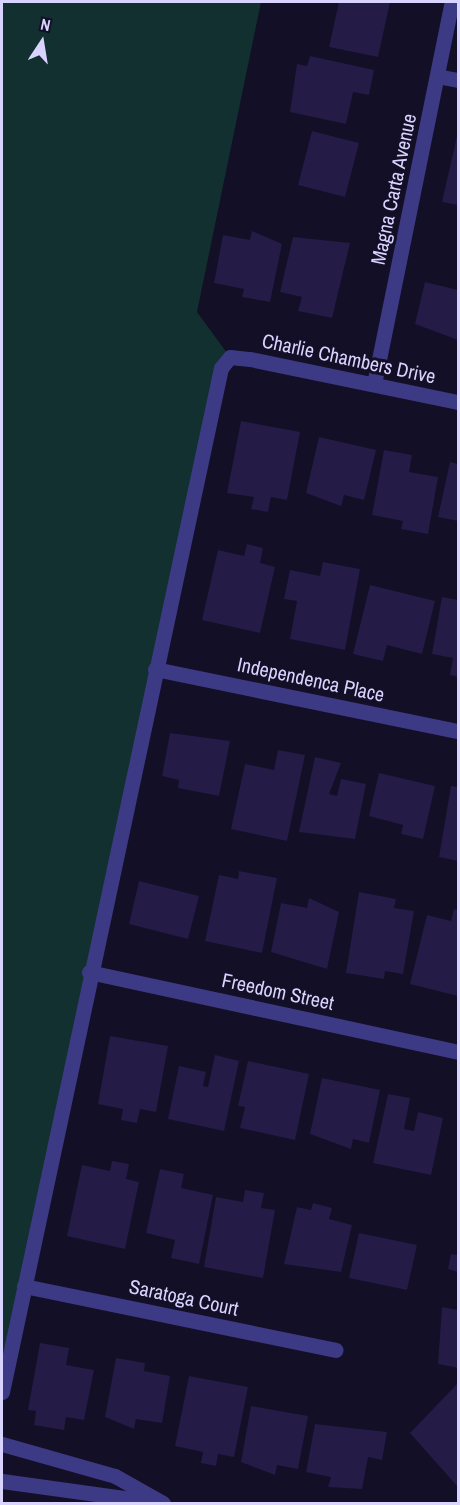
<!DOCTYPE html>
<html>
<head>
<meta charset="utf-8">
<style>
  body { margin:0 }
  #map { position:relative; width:460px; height:1505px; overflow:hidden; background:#130f26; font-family:"Archivo Narrow",sans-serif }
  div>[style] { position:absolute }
  .green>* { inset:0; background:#12302f }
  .building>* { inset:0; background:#241b47 }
  .minor>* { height:15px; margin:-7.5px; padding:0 7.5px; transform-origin:7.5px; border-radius:7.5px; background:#3d3a85 }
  span { translate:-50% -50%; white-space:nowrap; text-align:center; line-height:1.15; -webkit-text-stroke:6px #130f26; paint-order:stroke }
  .street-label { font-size:20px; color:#d9d4ff }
  .frame { position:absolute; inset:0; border:3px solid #d9d4ff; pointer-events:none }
  .north { position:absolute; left:12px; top:12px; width:60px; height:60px; -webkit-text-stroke:4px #130f26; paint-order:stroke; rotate:12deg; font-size:16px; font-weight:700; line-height:24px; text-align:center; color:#d9d4ff }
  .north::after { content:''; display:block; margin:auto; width:21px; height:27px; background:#d9d4ff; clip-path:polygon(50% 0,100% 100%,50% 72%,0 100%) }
</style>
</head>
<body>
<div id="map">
  <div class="green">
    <i style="clip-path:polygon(2px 2px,261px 2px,197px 312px,230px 357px,2px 1392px)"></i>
  </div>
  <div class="building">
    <i style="clip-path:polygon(339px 2px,390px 2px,378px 57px,329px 47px)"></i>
    <i style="clip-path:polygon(310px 56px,374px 70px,369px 95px,353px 92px,346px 124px,290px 112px,297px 64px,307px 66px)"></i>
    <i style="clip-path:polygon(312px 131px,359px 143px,345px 197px,298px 185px)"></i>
    <i style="clip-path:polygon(457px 136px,458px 136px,458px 205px,442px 202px)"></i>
    <i style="clip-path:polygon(252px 231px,282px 244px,270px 302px,242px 297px,244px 289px,214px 283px,223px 235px,250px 240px)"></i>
    <i style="clip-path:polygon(293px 237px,350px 243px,332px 318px,298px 311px,302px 297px,280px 292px)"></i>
    <i style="clip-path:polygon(425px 282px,458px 290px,458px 340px,415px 324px)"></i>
    <i style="clip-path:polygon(241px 421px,300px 432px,287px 500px,271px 497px,268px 512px,251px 509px,254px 497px,227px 493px)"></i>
    <i style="clip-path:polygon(319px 437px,376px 450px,364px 500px,344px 495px,341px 506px,306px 493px)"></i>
    <i style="clip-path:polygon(384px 450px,412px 455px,409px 472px,438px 477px,428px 534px,401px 529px,403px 521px,372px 515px)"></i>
    <i style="clip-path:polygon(450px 462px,458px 464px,458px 521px,438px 517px)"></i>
    <i style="clip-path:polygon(247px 544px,263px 548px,260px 563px,275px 567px,260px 633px,202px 620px,218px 550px,244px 556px)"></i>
    <i style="clip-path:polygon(323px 562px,360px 569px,345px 650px,290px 639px,297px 601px,284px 599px,290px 570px,320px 576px)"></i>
    <i style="clip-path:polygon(370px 585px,435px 601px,422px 654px,387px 645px,383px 661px,353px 654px)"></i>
    <i style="clip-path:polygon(442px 597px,458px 600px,458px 677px,450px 675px,453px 658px,432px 654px)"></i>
    <i style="clip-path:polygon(170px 733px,230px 741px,219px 796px,178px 788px,179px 780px,162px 776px)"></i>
    <i style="clip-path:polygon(278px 750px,305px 755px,287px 841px,231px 829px,245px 764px,274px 770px)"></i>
    <i style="clip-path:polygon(315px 757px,341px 763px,329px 794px,337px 796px,341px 779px,366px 784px,355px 839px,299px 832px)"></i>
    <i style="clip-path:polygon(379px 773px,435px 786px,423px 839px,401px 834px,403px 825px,369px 816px)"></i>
    <i style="clip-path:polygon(451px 786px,458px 787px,458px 861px,439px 857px)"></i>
    <i style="clip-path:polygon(239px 871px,277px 878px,262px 953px,205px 941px,219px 875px,238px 879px)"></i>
    <i style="clip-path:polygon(139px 881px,199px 896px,188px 939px,129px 924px)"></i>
    <i style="clip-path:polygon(359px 892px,396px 899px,394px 908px,414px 911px,403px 974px,385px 971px,384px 979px,346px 973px)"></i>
    <i style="clip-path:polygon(309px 898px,339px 912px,327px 969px,271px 952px,281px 903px,307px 908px)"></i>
    <i style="clip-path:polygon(454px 909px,458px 910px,458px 996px,410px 984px,427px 915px,451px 921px)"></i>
    <i style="clip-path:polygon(110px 1036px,168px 1046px,156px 1112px,140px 1109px,137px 1123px,121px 1120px,123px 1109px,98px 1104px)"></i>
    <i style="clip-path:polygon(215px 1055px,239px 1061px,224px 1131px,168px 1119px,179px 1066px,206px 1072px,203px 1086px,208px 1087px)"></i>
    <i style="clip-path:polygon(248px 1061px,309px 1074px,295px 1140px,240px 1128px,245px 1107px,238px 1106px)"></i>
    <i style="clip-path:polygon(322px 1078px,380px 1090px,369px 1143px,353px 1139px,351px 1149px,310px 1134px)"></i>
    <i style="clip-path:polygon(388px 1094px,410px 1098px,404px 1129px,414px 1131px,418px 1112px,443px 1118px,431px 1175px,373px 1163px)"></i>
    <i style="clip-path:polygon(112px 1161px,129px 1164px,126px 1179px,139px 1182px,125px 1249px,67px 1236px,82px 1165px,110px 1171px)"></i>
    <i style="clip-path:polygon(160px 1169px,184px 1174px,181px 1188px,213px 1195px,199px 1264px,171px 1258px,175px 1240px,146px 1233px)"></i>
    <i style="clip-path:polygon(245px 1190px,264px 1193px,261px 1208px,275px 1210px,263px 1278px,204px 1267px,216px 1197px,243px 1202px)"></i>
    <i style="clip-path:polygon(313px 1203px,332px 1208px,329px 1219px,352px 1225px,341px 1272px,284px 1264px,297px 1207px,311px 1210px)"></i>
    <i style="clip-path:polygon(359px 1233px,417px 1245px,407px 1290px,349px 1278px)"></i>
    <i style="clip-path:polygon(451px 1254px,458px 1255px,458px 1272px,448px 1269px)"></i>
    <i style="clip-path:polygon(442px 1307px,458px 1310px,458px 1368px,438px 1364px)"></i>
    <i style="clip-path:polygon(40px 1343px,69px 1348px,66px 1365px,94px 1370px,84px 1420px,66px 1417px,64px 1430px,34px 1425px,36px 1411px,28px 1410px)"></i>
    <i style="clip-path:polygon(116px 1358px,145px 1363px,144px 1371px,170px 1376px,162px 1423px,136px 1419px,134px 1429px,105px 1417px)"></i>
    <i style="clip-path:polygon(189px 1376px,248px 1387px,234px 1457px,218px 1454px,216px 1466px,201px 1463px,203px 1452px,175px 1446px)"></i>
    <i style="clip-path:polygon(458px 1383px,458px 1485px,457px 1486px,410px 1433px)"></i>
    <i style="clip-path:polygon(251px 1406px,308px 1416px,298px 1469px,277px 1465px,275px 1475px,241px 1462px)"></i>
    <i style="clip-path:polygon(315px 1424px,387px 1432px,382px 1460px,368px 1457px,362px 1489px,328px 1487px,331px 1477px,306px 1472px)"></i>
  </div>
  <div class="minor">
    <i style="left:437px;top:76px;width:21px;rotate:11deg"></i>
    <i style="left:374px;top:384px;width:390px;rotate:-78.5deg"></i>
    <i style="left:155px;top:669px;width:309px;rotate:11.6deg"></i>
    <i style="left:89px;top:972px;width:378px;rotate:12.2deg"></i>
    <i style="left:24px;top:1286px;width:318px;rotate:11.6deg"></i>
    <i style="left:2px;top:1392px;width:1047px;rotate:-77.93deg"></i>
    <i style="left:221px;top:368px;width:14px;rotate:-51deg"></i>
    <i style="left:230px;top:357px;width:20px;rotate:6deg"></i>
    <i style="left:250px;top:359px;width:212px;rotate:11.7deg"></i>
    <i style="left:2px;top:1444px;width:117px;rotate:15.8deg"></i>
    <i style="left:115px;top:1476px;width:55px;rotate:29.4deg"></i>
    <i style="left:2px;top:1481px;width:152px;rotate:7.9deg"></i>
  </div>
  <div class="street-label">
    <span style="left:393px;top:189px;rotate:-78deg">Magna Carta Avenue</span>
    <span style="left:349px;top:358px;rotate:12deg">Charlie Chambers Drive</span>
    <span style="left:311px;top:679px;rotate:12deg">Independenca Place</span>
    <span style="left:278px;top:991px;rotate:12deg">Freedom Street</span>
    <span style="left:184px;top:1297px;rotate:12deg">Saratoga Court</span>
  </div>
  <div class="frame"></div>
  <div class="north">N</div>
</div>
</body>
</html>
